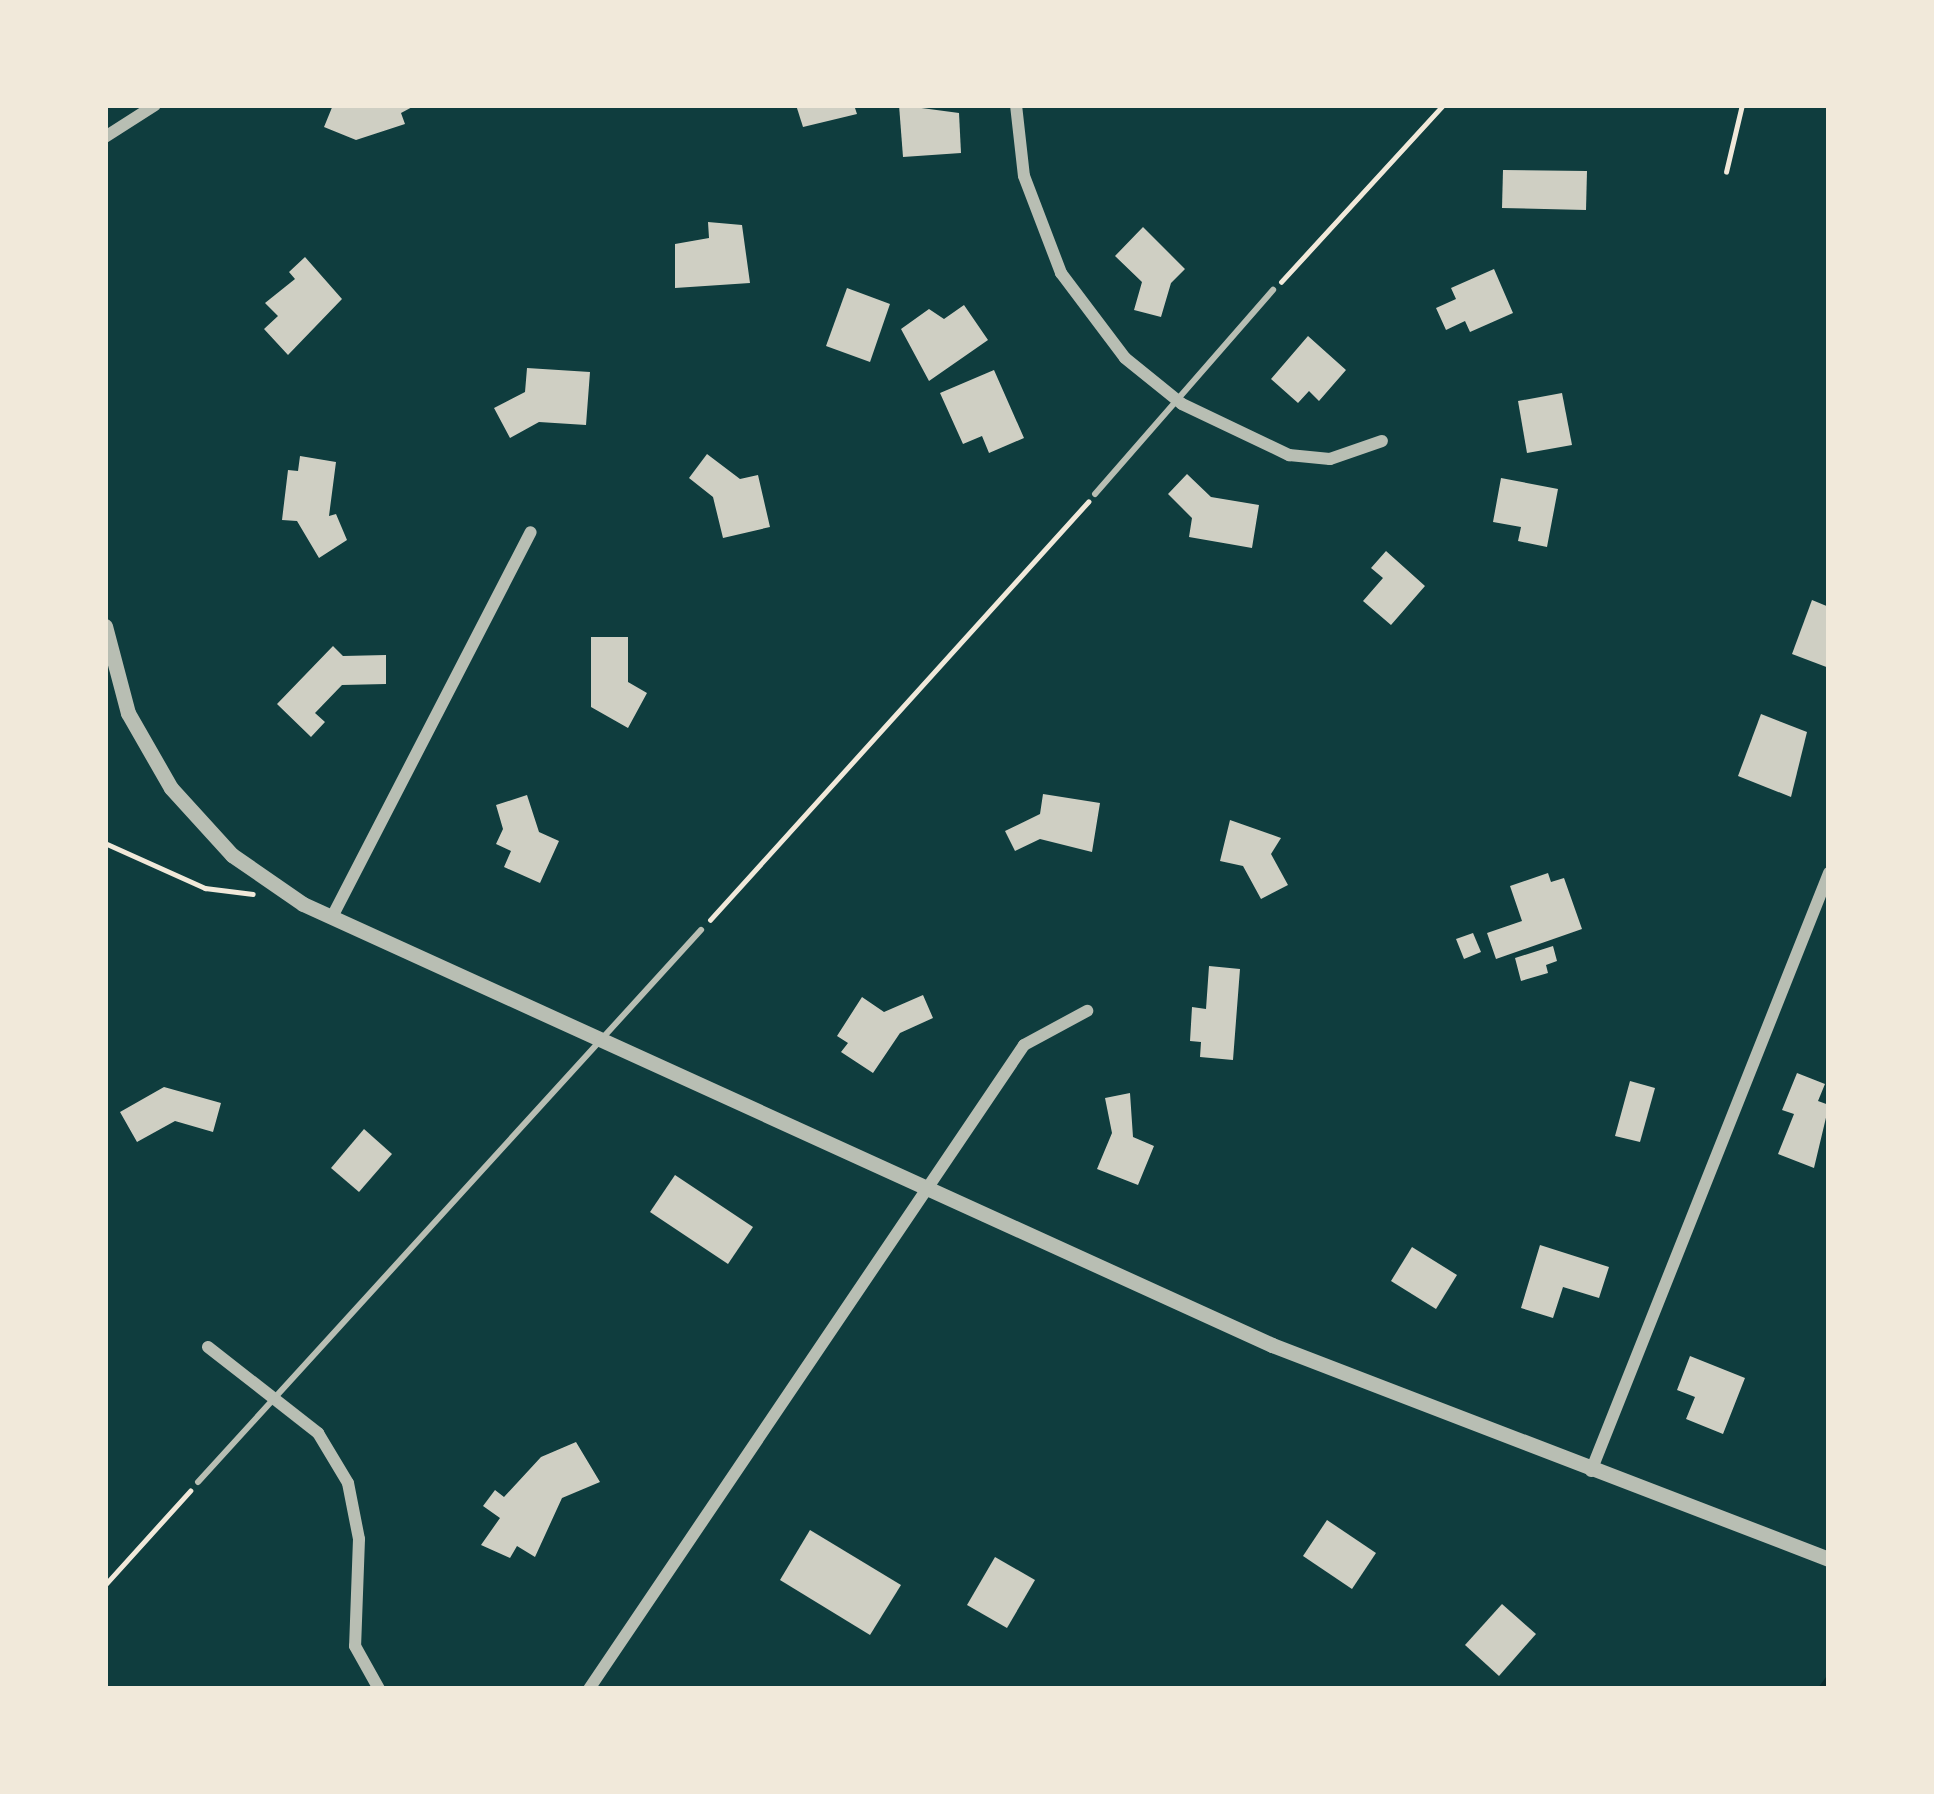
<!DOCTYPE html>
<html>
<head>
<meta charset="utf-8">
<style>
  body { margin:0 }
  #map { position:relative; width:1934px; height:1794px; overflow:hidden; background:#0f3d3e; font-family:"Archivo Narrow",sans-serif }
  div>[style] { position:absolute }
  .stream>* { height:6px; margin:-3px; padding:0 3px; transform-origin:3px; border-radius:3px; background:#0a2a2b }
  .building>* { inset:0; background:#cfcfc3 }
  .path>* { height:4.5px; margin:-2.25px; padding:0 2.25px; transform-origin:2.25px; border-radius:2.25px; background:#f1e9da }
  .service>* { height:6px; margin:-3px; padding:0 3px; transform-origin:3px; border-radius:3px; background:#b8beb3 }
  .minor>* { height:12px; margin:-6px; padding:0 6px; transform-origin:6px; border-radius:6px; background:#b8beb3 }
  .tertiary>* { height:15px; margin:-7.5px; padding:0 7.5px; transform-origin:7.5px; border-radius:7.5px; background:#b8beb3 }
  span { translate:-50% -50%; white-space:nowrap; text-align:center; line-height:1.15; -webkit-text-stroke:10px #f1e9da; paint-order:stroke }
  .frame { position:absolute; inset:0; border:108px solid #f1e9da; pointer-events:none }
</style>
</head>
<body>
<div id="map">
  <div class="stream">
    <i style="left:1821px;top:1689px;width:14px;rotate:-54deg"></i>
  </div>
  <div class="building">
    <i style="clip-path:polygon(333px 105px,416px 105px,401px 113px,405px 124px,356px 140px,324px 127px)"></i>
    <i style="clip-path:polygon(796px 105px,854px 105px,857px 114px,803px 127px)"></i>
    <i style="clip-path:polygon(899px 105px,959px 113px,961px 153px,903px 157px)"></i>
    <i style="clip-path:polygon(1503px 170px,1587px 171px,1586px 210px,1502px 208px)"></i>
    <i style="clip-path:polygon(708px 222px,742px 225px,750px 283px,675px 288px,675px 244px,709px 238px)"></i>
    <i style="clip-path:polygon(1143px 227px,1185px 269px,1171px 283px,1161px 317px,1134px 310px,1142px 282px,1115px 256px)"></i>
    <i style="clip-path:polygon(305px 257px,342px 299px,288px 355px,264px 329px,278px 316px,265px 303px,295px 279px,289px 272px)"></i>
    <i style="clip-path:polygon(1494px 269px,1513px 313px,1470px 332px,1465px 321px,1446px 330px,1436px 308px,1456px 299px,1451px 288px)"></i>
    <i style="clip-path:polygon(847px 288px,890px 304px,870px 362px,826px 346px)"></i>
    <i style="clip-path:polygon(964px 305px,988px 340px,929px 381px,901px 329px,929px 309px,944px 319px)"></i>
    <i style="clip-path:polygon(1308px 336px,1346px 370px,1319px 401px,1309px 391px,1298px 403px,1271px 379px)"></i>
    <i style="clip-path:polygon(527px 368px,590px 372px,586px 425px,539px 422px,510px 438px,494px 408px,525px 392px)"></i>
    <i style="clip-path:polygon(994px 370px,1024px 438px,989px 453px,982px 436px,963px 444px,940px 393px)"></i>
    <i style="clip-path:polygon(1562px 393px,1572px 445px,1527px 453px,1518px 401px)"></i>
    <i style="clip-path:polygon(707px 454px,740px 479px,758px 475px,770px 527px,723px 538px,713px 497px,689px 478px)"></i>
    <i style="clip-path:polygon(300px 456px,336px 462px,329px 516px,336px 514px,347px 540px,319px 558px,297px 521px,282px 520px,288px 470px,298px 471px)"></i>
    <i style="clip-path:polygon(1187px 474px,1211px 497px,1259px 505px,1252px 548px,1189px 537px,1192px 518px,1168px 494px)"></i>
    <i style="clip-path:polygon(1501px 478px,1558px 489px,1547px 547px,1518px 541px,1521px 527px,1493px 522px)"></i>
    <i style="clip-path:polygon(1386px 551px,1425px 586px,1391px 625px,1363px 601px,1383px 578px,1371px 568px)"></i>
    <i style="clip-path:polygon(1812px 600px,1829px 607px,1829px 668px,1792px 654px)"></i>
    <i style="clip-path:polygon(591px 637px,628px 637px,628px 682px,647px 693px,628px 728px,591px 707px)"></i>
    <i style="clip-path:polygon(333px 646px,343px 656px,386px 655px,386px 684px,342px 685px,315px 713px,325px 722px,311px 737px,277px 704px)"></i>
    <i style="clip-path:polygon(1761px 714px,1807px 732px,1791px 797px,1738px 776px)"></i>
    <i style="clip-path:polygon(1043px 794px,1100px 803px,1092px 852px,1040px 839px,1015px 851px,1005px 831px,1040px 814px)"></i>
    <i style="clip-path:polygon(527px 795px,539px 832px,559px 841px,540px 883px,504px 867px,511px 851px,496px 844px,503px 829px,496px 805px)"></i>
    <i style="clip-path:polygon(1230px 820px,1281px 838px,1271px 854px,1288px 885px,1261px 899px,1243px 866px,1220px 861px)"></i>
    <i style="clip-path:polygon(1548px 873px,1551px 882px,1564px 878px,1582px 929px,1496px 959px,1487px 933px,1522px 921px,1510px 886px)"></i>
    <i style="clip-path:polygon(1473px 933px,1481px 952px,1464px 959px,1456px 939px)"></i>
    <i style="clip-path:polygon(1553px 946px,1557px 961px,1546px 965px,1548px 973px,1521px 981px,1515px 958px)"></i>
    <i style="clip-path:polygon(1209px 966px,1240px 969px,1233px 1060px,1200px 1057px,1201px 1042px,1190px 1041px,1192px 1007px,1206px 1009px)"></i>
    <i style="clip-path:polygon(923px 995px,933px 1018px,900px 1033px,873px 1073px,841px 1052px,848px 1043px,837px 1036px,862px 997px,884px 1012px)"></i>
    <i style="clip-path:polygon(1797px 1073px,1825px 1084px,1818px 1101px,1829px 1105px,1814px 1168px,1778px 1154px,1794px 1114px,1782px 1110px)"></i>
    <i style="clip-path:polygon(1630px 1081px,1655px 1088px,1640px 1142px,1615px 1136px)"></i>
    <i style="clip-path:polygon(164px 1087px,221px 1103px,213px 1132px,175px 1121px,137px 1142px,120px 1112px)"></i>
    <i style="clip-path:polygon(1130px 1093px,1133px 1137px,1154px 1146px,1138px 1185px,1097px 1169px,1112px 1133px,1105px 1098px)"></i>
    <i style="clip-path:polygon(364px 1129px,392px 1154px,359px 1192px,331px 1168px)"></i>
    <i style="clip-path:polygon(675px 1175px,753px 1227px,728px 1264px,650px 1212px)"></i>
    <i style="clip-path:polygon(1540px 1245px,1609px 1267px,1599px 1298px,1563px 1287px,1553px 1318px,1521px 1308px)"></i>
    <i style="clip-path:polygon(1412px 1247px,1457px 1275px,1436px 1309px,1391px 1281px)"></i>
    <i style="clip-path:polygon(1690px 1356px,1745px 1378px,1723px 1434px,1686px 1419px,1695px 1397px,1677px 1390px)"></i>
    <i style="clip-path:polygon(576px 1442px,600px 1482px,562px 1498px,535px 1557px,517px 1546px,510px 1558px,481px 1545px,500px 1518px,483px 1506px,495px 1490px,504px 1497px,541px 1457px)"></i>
    <i style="clip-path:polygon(1327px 1520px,1376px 1553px,1352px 1589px,1303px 1556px)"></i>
    <i style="clip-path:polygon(810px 1530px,901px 1585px,870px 1635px,780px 1580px)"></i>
    <i style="clip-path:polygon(995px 1557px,1035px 1580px,1007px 1628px,967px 1605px)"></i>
    <i style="clip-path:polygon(1502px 1604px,1536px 1634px,1499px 1676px,1465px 1645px)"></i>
  </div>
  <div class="path">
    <i style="left:1726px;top:172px;width:69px;rotate:-76.6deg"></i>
    <i style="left:1281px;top:282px;width:240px;rotate:-47.5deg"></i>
    <i style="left:105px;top:843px;width:110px;rotate:24.2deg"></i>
    <i style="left:205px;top:888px;width:48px;rotate:7.1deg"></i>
    <i style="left:710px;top:920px;width:564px;rotate:-47.88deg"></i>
    <i style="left:105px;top:1585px;width:127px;rotate:-47.9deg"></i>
  </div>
  <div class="service">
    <i style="left:1095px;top:494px;width:271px;rotate:-48.9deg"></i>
    <i style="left:198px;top:1482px;width:747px;rotate:-47.66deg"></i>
  </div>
  <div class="minor">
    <i style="left:1016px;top:105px;width:71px;rotate:83.6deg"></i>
    <i style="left:1024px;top:176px;width:104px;rotate:69.1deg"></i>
    <i style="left:1061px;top:273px;width:106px;rotate:53deg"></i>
    <i style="left:1125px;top:358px;width:73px;rotate:38.9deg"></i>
    <i style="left:1182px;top:404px;width:119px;rotate:25.5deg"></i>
    <i style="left:1289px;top:455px;width:41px;rotate:5.6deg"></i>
    <i style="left:1330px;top:459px;width:55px;rotate:-19.1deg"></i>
    <i style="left:105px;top:137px;width:59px;rotate:-32.6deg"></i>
    <i style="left:332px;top:917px;width:433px;rotate:-62.7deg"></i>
    <i style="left:208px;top:1347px;width:140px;rotate:38deg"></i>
    <i style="left:318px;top:1433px;width:58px;rotate:59deg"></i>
    <i style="left:348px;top:1483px;width:57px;rotate:78.9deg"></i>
    <i style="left:359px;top:1539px;width:107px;rotate:92.1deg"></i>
    <i style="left:355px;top:1646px;width:49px;rotate:60.8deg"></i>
    <i style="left:1591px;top:1471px;width:644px;rotate:-68.3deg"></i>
    <i style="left:589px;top:1689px;width:777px;rotate:-55.96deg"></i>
    <i style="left:1024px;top:1045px;width:72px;rotate:-28.4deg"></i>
  </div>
  <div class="tertiary">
    <i style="left:105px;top:626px;width:90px;rotate:75.2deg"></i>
    <i style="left:128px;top:713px;width:86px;rotate:60.2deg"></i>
    <i style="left:171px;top:788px;width:91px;rotate:47.7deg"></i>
    <i style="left:232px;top:855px;width:86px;rotate:34.6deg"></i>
    <i style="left:303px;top:904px;width:1065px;rotate:24.47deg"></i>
    <i style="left:1272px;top:1345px;width:597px;rotate:21.02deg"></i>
  </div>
  <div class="frame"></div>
</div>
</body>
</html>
